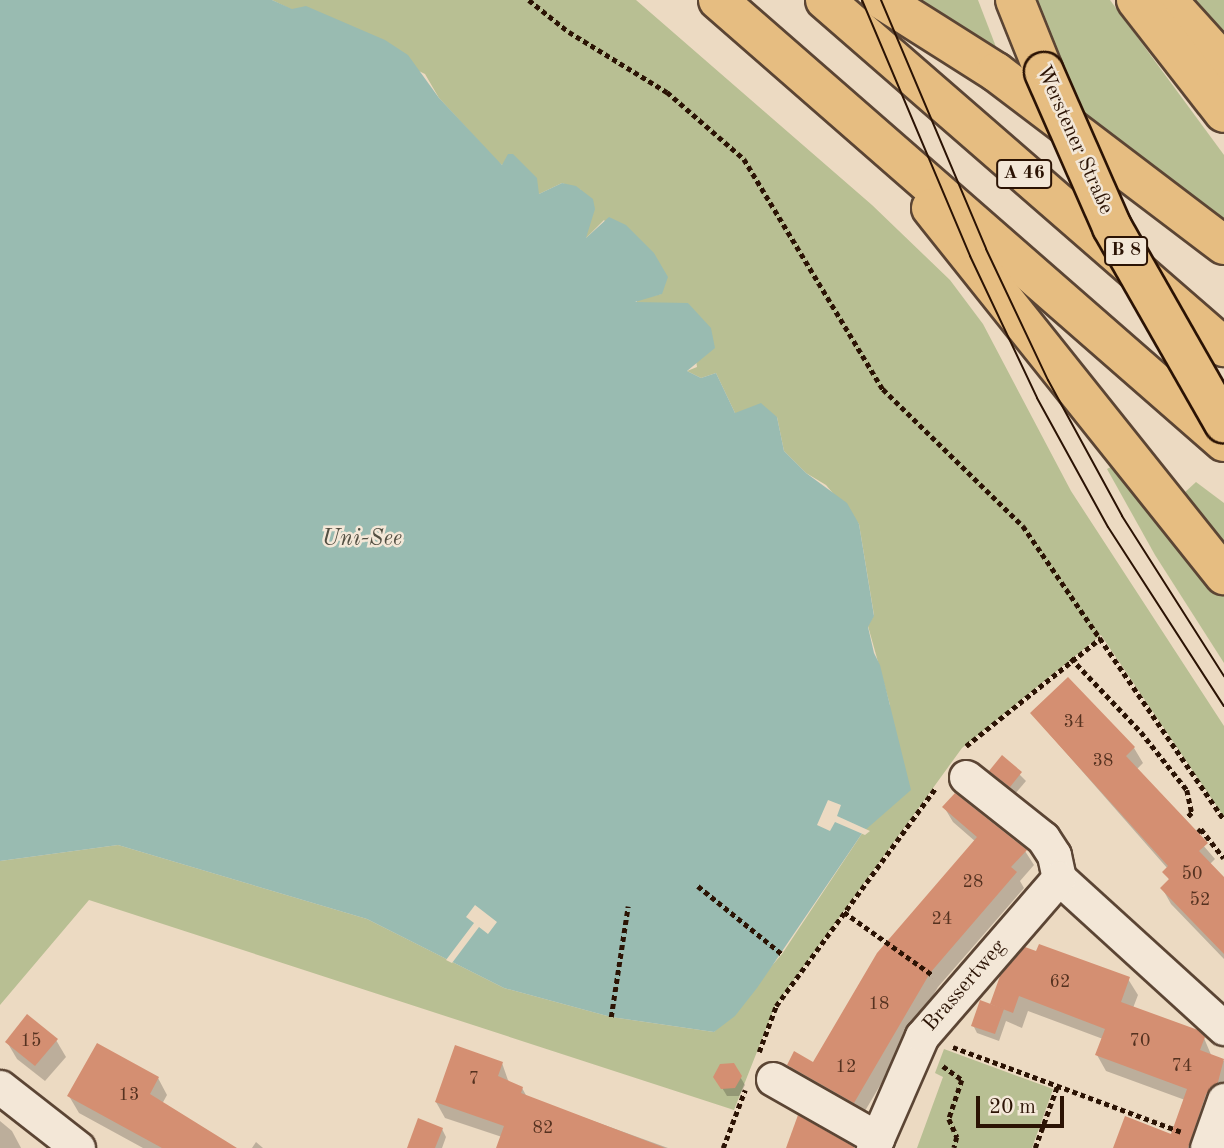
<!DOCTYPE html>
<html>
<head>
<meta charset="utf-8">
<style>
  body { margin:0 }
  #map { position:relative; width:1224px; height:1148px; overflow:hidden; background:#ecdac2; font-family:"Old Standard TT",serif }
  div>[style] { position:absolute }
  .green>* { inset:0; background:#b8bf93 }
  .water>* { inset:0; background:#99bbb1 }
  .pier>* { inset:0; background:#ecdac2 }
  .shadow>* { inset:0; background:#0003 }
  .building>* { inset:0; background:#d48f72 }
  .path>* { height:4.5px; margin-top:-2.25px; transform-origin:0; background:repeating-linear-gradient(90deg,#2b1304 0 5px,transparent 0 8.5px) }
  .roads { filter:drop-shadow(2px 0 #5b4534) drop-shadow(-2px 0 #5b4534) drop-shadow(0 2px #5b4534) drop-shadow(0 -2px #5b4534) }
  .minor>* { height:33px; margin:-16.5px; padding:0 16.5px; transform-origin:16.5px; border-radius:16.5px; background:#f3e7d7 }
  .major>* { height:38px; margin:-19px; padding:0 19px; transform-origin:19px; border-radius:19px; background:#e6bd81 }
  .highway>* { height:38px; margin:-19px; padding:0 19px; transform-origin:19px; border-radius:19px; background:#e6bd81 }
  .tram>* { height:2px; margin:-1px; padding:0 1px; transform-origin:1px; border-radius:1px; background:#2b1304 }
  .bridges { filter:drop-shadow(2px 0 #2b1304) drop-shadow(-2px 0 #2b1304) drop-shadow(0 2px #2b1304) drop-shadow(0 -2px #2b1304) }
  .major-bridge>* { height:38px; margin:-19px; padding:0 19px; transform-origin:19px; border-radius:19px; background:#e6bd81 }
  span { translate:-50% -50%; white-space:nowrap; text-align:center; line-height:1.15; -webkit-text-stroke:5px #f3e7d7; paint-order:stroke }
  .number-label { font-size:18px; color:#553220 }
  .number-label span { -webkit-text-stroke-width:0 }
  .shield-label span { padding:2px 5px; background:#f3e7d7; border:2px solid; border-radius:5px; -webkit-text-stroke-width:0 }
  .shield-label { font-size:19px; color:#2b1304; font-weight:700 }
  .street-label { font-size:21px; color:#2b1304 }
  .water-label { font-size:23px; color:#524e41; font-style:italic }
  .scale { position:absolute; left:976px; top:1096px; width:88px; height:32px; box-sizing:border-box; border:4px solid #2b1304; border-top:0; padding-left:9px; font-size:21px; line-height:24px; white-space:nowrap; color:#2b1304; -webkit-text-stroke:5px #f3e7d7; paint-order:stroke }
</style>
</head>
<body>
<div id="map">
  <div class="green">
    <i style="clip-path:polygon(272px 0,636px 0,872px 205px,950px 280px,983px 324px,1071px 491px,1224px 726px,1224px 817px,1101px 635px,962px 748px,775px 1006px,734px 1110px,89px 900px,0 1005px,0 861px,118px 845px,367px 919px,504px 988px,611px 1017px,714px 1032px,782px 954px,863px 832px,890px 705px,868px 626px,874px 615px,859px 524px,826px 485px,806px 473px,784px 451px,777px 417px,735px 413px,716px 373px,701px 378px,687px 371px,697px 367px,688px 303px,637px 305px,637px 300px,661px 294px,604px 220px,586px 238px,581px 190px,562px 183px,539px 194px,507px 162px,502px 165px,497px 161px,439px 98px,425px 74px)"></i>
    <i style="clip-path:polygon(900px 0,978px 0,1001px 60px)"></i>
    <i style="clip-path:polygon(1033px 0,1110px 0,1224px 155px,1224px 220px,1080px 110px)"></i>
    <i style="clip-path:polygon(1181px 0,1224px 0,1224px 49px)"></i>
    <i style="clip-path:polygon(1118px 463px,1174px 525px,1224px 596px,1224px 663px,1155px 555px,1107px 469px)"></i>
    <i style="clip-path:polygon(1196px 482px,1224px 503px,1224px 557px,1183px 494px)"></i>
    <i style="clip-path:polygon(944px 1049px,1053px 1089px,1032px 1148px,917px 1148px,943px 1077px,935px 1073px)"></i>
  </div>
  <div class="water">
    <i style="clip-path:polygon(0 0,272px 0,292px 9px,306px 6px,385px 40px,408px 55px,439px 98px,502px 165px,508px 154px,513px 154px,537px 178px,539px 194px,562px 183px,576px 186px,593px 199px,595px 209px,586px 238px,609px 217px,626px 225px,654px 253px,668px 277px,662px 294px,635px 302px,688px 303px,711px 328px,715px 348px,687px 371px,701px 378px,716px 373px,735px 413px,761px 403px,777px 417px,784px 451px,806px 473px,847px 503px,859px 524px,874px 616px,868px 627px,874px 653px,880px 665px,911px 790px,863px 832px,757px 988px,735px 1016px,714px 1032px,611px 1017px,504px 988px,367px 919px,118px 845px,0 861px)"></i>
  </div>
  <div class="pier">
    <i style="clip-path:polygon(828px 800px,841px 805px,837px 816px,870px 831px,865px 835px,835px 822px,830px 831px,817px 825px)"></i>
    <i style="clip-path:polygon(475px 905px,497px 922px,488px 934px,479px 927px,452px 963px,446px 960px,474px 923px,466px 917px)"></i>
  </div>
  <div class="shadow">
    <i style="clip-path:polygon(1068px 680px,1134px 748px,1143px 763px,1137px 769px,1215px 859px,1209px 865px,1224px 880px,1224px 959px,1171px 904px,1162px 888px,1170px 881px,1165px 872px,1168px 869px,1032px 714px)"></i>
    <i style="clip-path:polygon(1003px 758px,1026px 781px,1015px 794px,991px 771px)"></i>
    <i style="clip-path:polygon(944px 807px,1025px 851px,1034px 865px,1020px 881px,1024px 888px,938px 987px,862px 1116px,797px 1079px,789px 1065px,813px 1064px,976px 842px,953px 822px)"></i>
    <i style="clip-path:polygon(1001px 976px,1128px 979px,1138px 995px,1133px 1008px,1204px 1038px,1212px 1057px,1224px 1061px,1224px 1100px,1202px 1146px,1186px 1140px,1185px 1100px,1106px 1071px,1097px 1055px,1103px 1039px,1028px 1011px,1022px 1028px,1006px 1021px,999px 1041px,977px 1033px,973px 1025px,994px 1007px)"></i>
    <i style="clip-path:polygon(56px 1040px,66px 1057px,45px 1081px,17px 1059px,7px 1042px)"></i>
    <i style="clip-path:polygon(502px 1063px,509px 1083px,522px 1088px,527px 1097px,668px 1148px,507px 1148px,502px 1137px,445px 1118px,436px 1102px)"></i>
    <i style="clip-path:polygon(733px 1065px,745px 1085px,739px 1096px,727px 1096px,715px 1076px)"></i>
    <i style="clip-path:polygon(158px 1078px,167px 1095px,162px 1104px,234px 1148px,143px 1148px,79px 1113px,69px 1096px)"></i>
    <i style="clip-path:polygon(0 1121px,12px 1131px,21px 1148px,0 1148px)"></i>
    <i style="clip-path:polygon(442px 1129px,446px 1137px,442px 1148px,410px 1148px)"></i>
    <i style="clip-path:polygon(256px 1142px,263px 1148px,252px 1148px)"></i>
  </div>
  <div class="building">
    <i style="clip-path:polygon(1068px 677px,1135px 747px,1126px 756px,1208px 843px,1199px 851px,1224px 877px,1224px 954px,1160px 888px,1169px 879px,1162px 872px,1168px 866px,1030px 713px)"></i>
    <i style="clip-path:polygon(1002px 755px,1022px 772px,1010px 787px,989px 771px)"></i>
    <i style="clip-path:polygon(955px 793px,1027px 850px,1011px 867px,1017px 872px,930px 973px,854px 1103px,787px 1065px,794px 1051px,813px 1062px,877px 953px,977px 837px,942px 807px)"></i>
    <i style="clip-path:polygon(1039px 944px,1130px 977px,1121px 1002px,1198px 1030px,1205px 1037px,1200px 1050px,1224px 1059px,1218px 1082px,1206px 1094px,1188px 1148px,1113px 1148px,1125px 1116px,1171px 1134px,1187px 1089px,1095px 1055px,1105px 1029px,1019px 996px,1013px 1013px,990px 1004px,1000px 976px,1025px 947px,1036px 951px)"></i>
    <i style="clip-path:polygon(980px 1000px,1004px 1009px,995px 1034px,971px 1026px)"></i>
    <i style="clip-path:polygon(27px 1014px,58px 1039px,35px 1066px,5px 1042px)"></i>
    <i style="clip-path:polygon(97px 1043px,159px 1077px,150px 1094px,237px 1148px,162px 1148px,67px 1096px)"></i>
    <i style="clip-path:polygon(455px 1045px,503px 1062px,498px 1076px,523px 1087px,521px 1093px,665px 1148px,496px 1148px,504px 1126px,435px 1102px)"></i>
    <i style="clip-path:polygon(734px 1063px,742px 1076px,735px 1088px,721px 1089px,713px 1077px,720px 1064px)"></i>
    <i style="clip-path:polygon(798px 1115px,854px 1147px,854px 1148px,786px 1148px)"></i>
    <i style="clip-path:polygon(418px 1118px,443px 1128px,435px 1148px,407px 1148px)"></i>
  </div>
  <div class="path">
    <i style="left:529px;top:0;width:51px;rotate:38.7deg"></i>
    <i style="left:569px;top:32px;width:115px;rotate:31.5deg"></i>
    <i style="left:667px;top:92px;width:102px;rotate:41deg"></i>
    <i style="left:744px;top:159px;width:269px;rotate:58.9deg"></i>
    <i style="left:883px;top:389px;width:196px;rotate:44.4deg"></i>
    <i style="left:1023px;top:526px;width:356px;rotate:55.6deg"></i>
    <i style="left:1071px;top:658px;width:102px;rotate:46.6deg"></i>
    <i style="left:1141px;top:732px;width:74px;rotate:51.6deg"></i>
    <i style="left:1187px;top:790px;width:24px;rotate:78deg"></i>
    <i style="left:1192px;top:813px;width:8px;rotate:135deg"></i>
    <i style="left:966px;top:746px;width:173px;rotate:-38.7deg"></i>
    <i style="left:1198px;top:832px;width:4px;rotate:-45deg"></i>
    <i style="left:1201px;top:829px;width:37px;rotate:52deg"></i>
    <i style="left:698px;top:886px;width:108px;rotate:39deg"></i>
    <i style="left:844px;top:912px;width:110px;rotate:35.4deg"></i>
    <i style="left:611px;top:1017px;width:112px;rotate:-81.3deg"></i>
    <i style="left:953px;top:1047px;width:243px;rotate:20.4deg"></i>
    <i style="left:759px;top:1052px;width:49px;rotate:-69.7deg"></i>
    <i style="left:776px;top:1006px;width:271px;rotate:-53.8deg"></i>
    <i style="left:943px;top:1066px;width:24px;rotate:36deg"></i>
    <i style="left:962px;top:1080px;width:41px;rotate:108.4deg"></i>
    <i style="left:949px;top:1119px;width:20px;rotate:66deg"></i>
    <i style="left:957px;top:1137px;width:11px;rotate:105deg"></i>
    <i style="left:723px;top:1148px;width:62px;rotate:-69.2deg"></i>
    <i style="left:1035px;top:1148px;width:65px;rotate:-70.2deg"></i>
  </div>
  <div class="roads">
    <div class="minor">
      <i style="left:966px;top:777px;width:98px;rotate:38.4deg"></i>
      <i style="left:1043px;top:838px;width:20px;rotate:57deg"></i>
      <i style="left:1054px;top:855px;width:24px;rotate:78deg"></i>
      <i style="left:1059px;top:878px;width:223px;rotate:42.3deg"></i>
      <i style="left:773px;top:1079px;width:120px;rotate:29.6deg"></i>
      <i style="left:0;top:1087px;width:99px;rotate:38deg"></i>
      <i style="left:873px;top:1148px;width:122px;rotate:-66.4deg"></i>
      <i style="left:922px;top:1036px;width:209px;rotate:-49.1deg"></i>
      <i style="left:1207px;top:1148px;width:51px;rotate:-70.5deg"></i>
    </div>
    <div class="major">
      <i style="left:1015px;top:0;width:78px;rotate:68.1deg"></i>
      <i style="left:1167px;top:0;width:85px;rotate:47.9deg"></i>
    </div>
    <div class="highway">
      <i style="left:718px;top:0;width:672px;rotate:41.14deg"></i>
      <i style="left:825px;top:0;width:529px;rotate:41.01deg"></i>
      <i style="left:882px;top:0;width:135px;rotate:32.3deg"></i>
      <i style="left:996px;top:72px;width:286px;rotate:37.2deg"></i>
      <i style="left:1136px;top:0;width:143px;rotate:52.1deg"></i>
      <i style="left:931px;top:208px;width:470px;rotate:51.4deg"></i>
    </div>
  </div>
  <div class="tram">
    <i style="left:862px;top:0;width:278px;rotate:67.1deg"></i>
    <i style="left:970px;top:256px;width:157px;rotate:64.7deg"></i>
    <i style="left:1037px;top:398px;width:147px;rotate:61.2deg"></i>
    <i style="left:1108px;top:527px;width:213px;rotate:57.1deg"></i>
    <i style="left:881px;top:0;width:270px;rotate:67.1deg"></i>
    <i style="left:986px;top:249px;width:145px;rotate:64.7deg"></i>
    <i style="left:1048px;top:380px;width:155px;rotate:61.4deg"></i>
    <i style="left:1122px;top:516px;width:190px;rotate:57.5deg"></i>
  </div>
  <div class="bridges">
    <div class="major-bridge">
      <i style="left:1044px;top:72px;width:169px;rotate:66.3deg"></i>
      <i style="left:1112px;top:227px;width:226px;rotate:60.3deg"></i>
    </div>
  </div>
  <div class="number-label">
    <span style="left:1074px;top:722px">34</span>
    <span style="left:1103px;top:761px">38</span>
    <span style="left:1192px;top:874px">50</span>
    <span style="left:973px;top:882px">28</span>
    <span style="left:1200px;top:900px">52</span>
    <span style="left:942px;top:919px">24</span>
    <span style="left:1060px;top:982px">62</span>
    <span style="left:879px;top:1004px">18</span>
    <span style="left:31px;top:1041px">15</span>
    <span style="left:1140px;top:1041px">70</span>
    <span style="left:1182px;top:1066px">74</span>
    <span style="left:846px;top:1067px">12</span>
    <span style="left:474px;top:1079px">7</span>
    <span style="left:129px;top:1095px">13</span>
    <span style="left:543px;top:1128px">82</span>
  </div>
  <div class="shield-label">
    <span style="left:1024px;top:174px">A 46</span>
    <span style="left:1126px;top:251px">B 8</span>
  </div>
  <div class="street-label">
    <span style="left:1074px;top:140px;rotate:66deg">Werstener Straße</span>
    <span style="left:965px;top:986px;rotate:-49deg">Brassertweg</span>
  </div>
  <div class="water-label">
    <span style="left:362px;top:539px">Uni-See</span>
  </div>
  <div class="scale">20 m</div>
</div>
</body>
</html>
